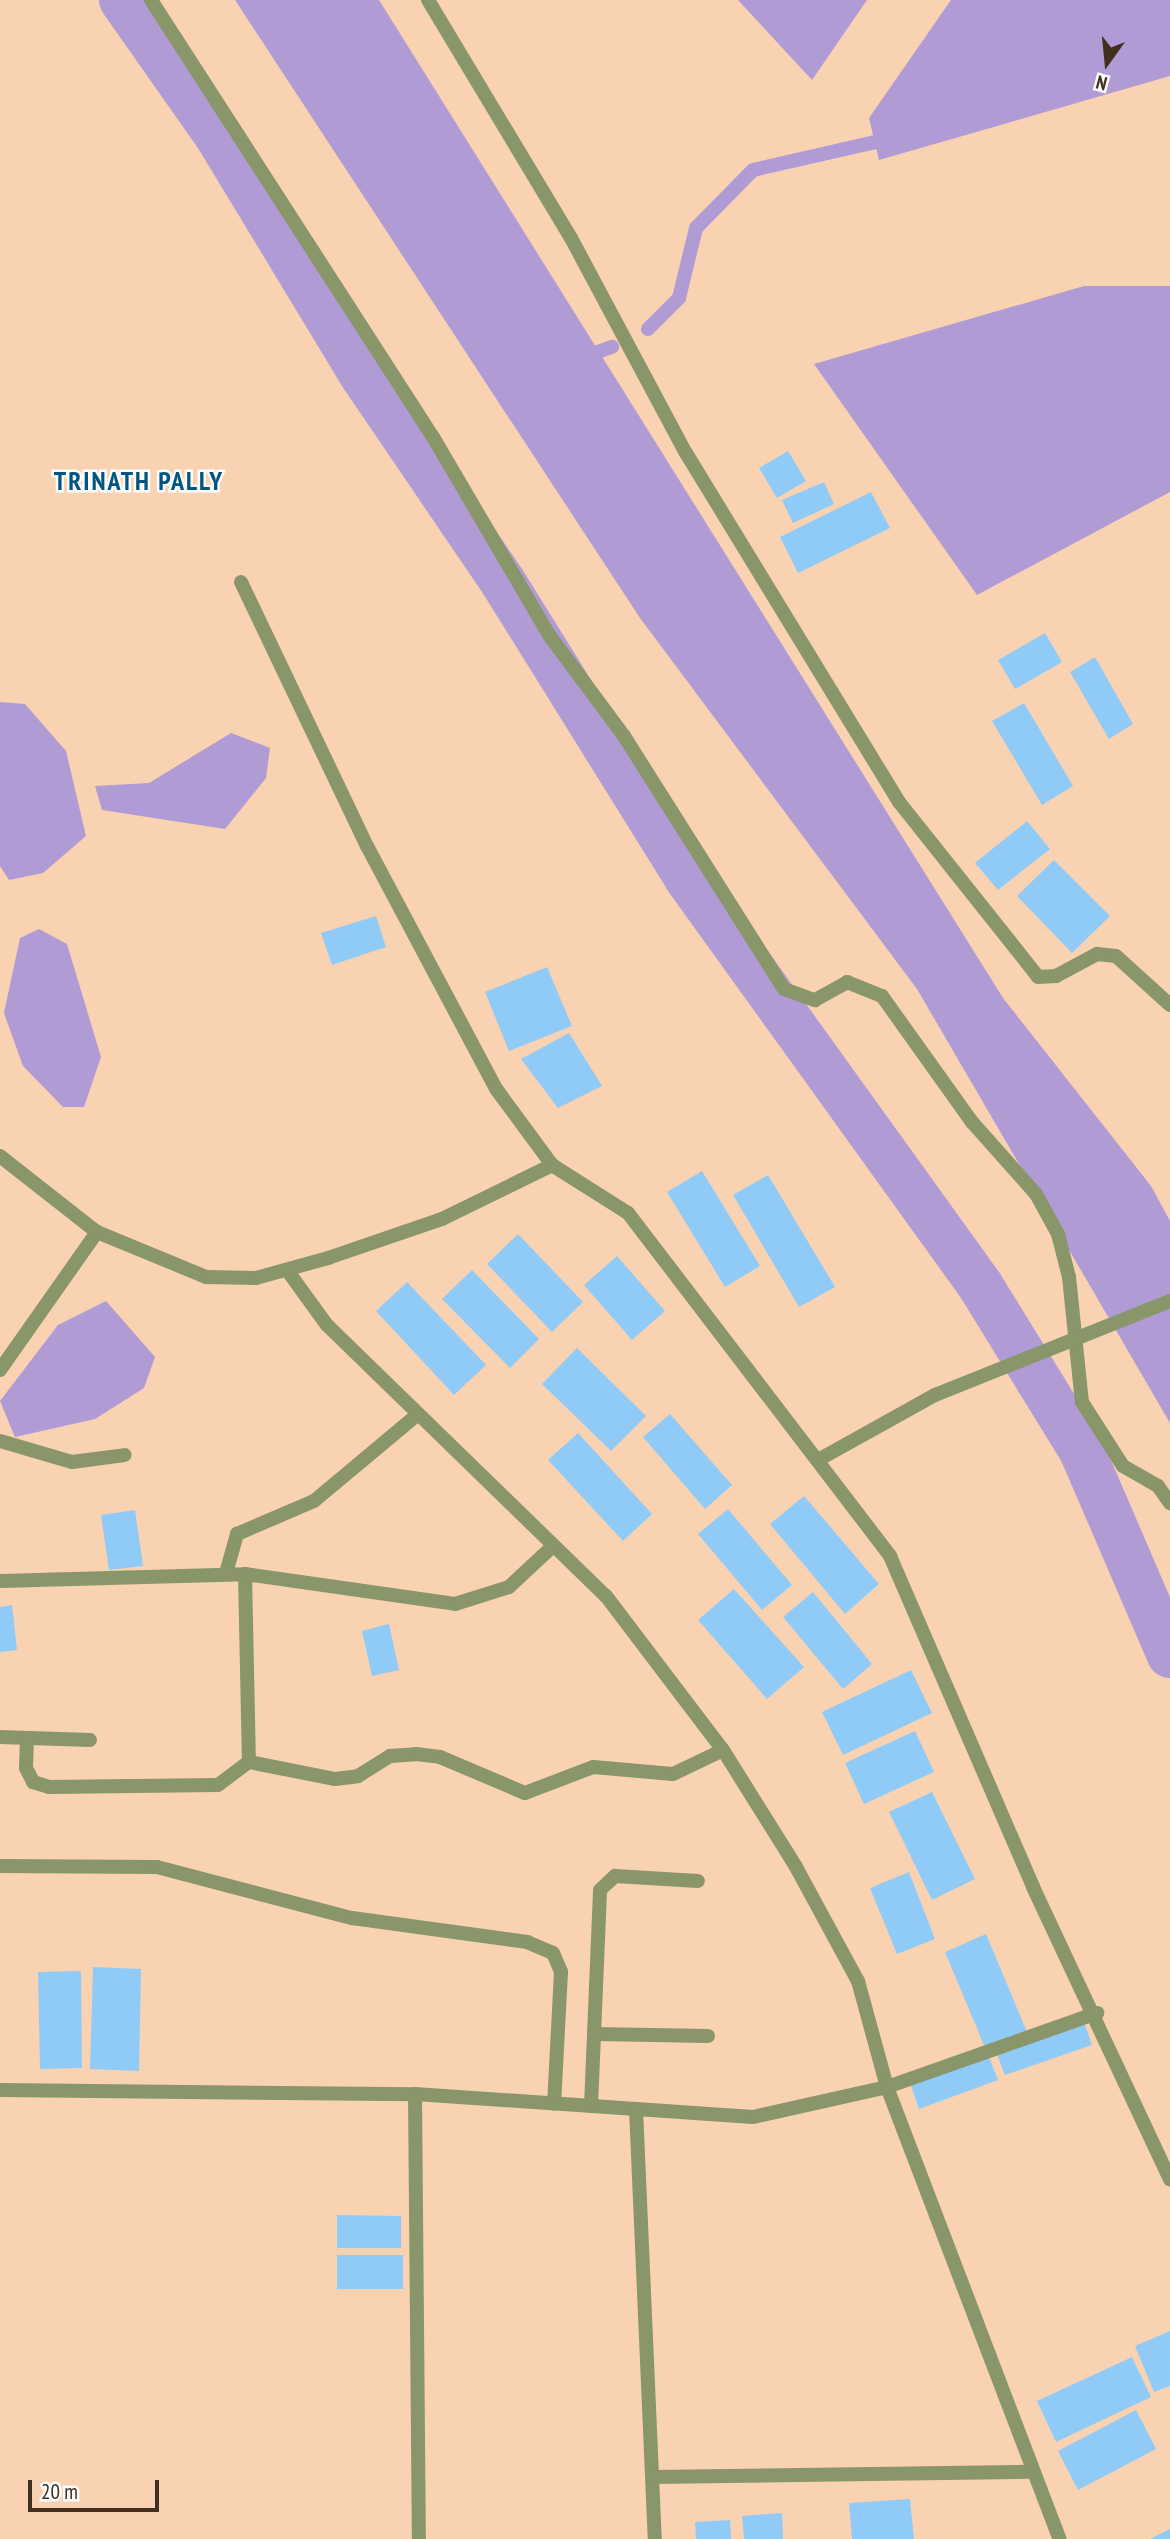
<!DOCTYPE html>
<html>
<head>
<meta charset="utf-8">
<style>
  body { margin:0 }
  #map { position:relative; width:1170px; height:2539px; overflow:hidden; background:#f9d2b2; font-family:"PT Sans Narrow",sans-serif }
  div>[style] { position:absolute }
  .water>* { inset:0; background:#b09bd5 }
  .stream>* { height:14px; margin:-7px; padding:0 7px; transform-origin:7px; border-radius:7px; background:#b09bd5 }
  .canal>* { height:46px; margin:-23px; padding:0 23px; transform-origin:23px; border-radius:23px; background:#b09bd5 }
  .building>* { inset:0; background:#90cbf7 }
  .minor>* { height:14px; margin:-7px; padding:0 7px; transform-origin:7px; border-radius:7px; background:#899669 }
  .tertiary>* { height:14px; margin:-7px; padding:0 7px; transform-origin:7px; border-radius:7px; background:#899669 }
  span { translate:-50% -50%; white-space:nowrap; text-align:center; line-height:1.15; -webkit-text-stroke:5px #fbfbfb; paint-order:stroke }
  .district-label { font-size:26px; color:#015581; font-weight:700; letter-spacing:2px }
  .north { position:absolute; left:1072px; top:28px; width:70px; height:70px; -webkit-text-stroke:5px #fbfbfb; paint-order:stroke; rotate:195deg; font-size:19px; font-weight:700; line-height:28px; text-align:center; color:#412f1f }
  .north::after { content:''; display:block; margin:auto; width:24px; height:32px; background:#412f1f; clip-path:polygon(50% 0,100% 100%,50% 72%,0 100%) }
  .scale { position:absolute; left:28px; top:2480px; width:131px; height:32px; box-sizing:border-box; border:4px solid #412f1f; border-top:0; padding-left:9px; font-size:21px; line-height:24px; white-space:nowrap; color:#412f1f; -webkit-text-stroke:5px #fbfbfb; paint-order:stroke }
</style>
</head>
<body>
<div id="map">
  <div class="water">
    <i style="clip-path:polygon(235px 0,379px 0,1003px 998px,1151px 1186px,1170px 1221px,1170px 1423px,917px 989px,640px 618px)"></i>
    <i style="clip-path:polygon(738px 0,867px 0,812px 80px)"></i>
    <i style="clip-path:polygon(951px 0,1170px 0,1170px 76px,879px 160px,869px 118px)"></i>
    <i style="clip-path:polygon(1084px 286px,1170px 286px,1170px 492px,977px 595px,814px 364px)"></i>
    <i style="clip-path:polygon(0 702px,25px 704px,66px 751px,86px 836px,43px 873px,9px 880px,0 866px)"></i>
    <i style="clip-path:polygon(231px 733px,270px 748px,266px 778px,225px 829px,102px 810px,95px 786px,149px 783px)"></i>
    <i style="clip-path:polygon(39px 929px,67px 944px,101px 1057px,84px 1107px,63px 1107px,23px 1066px,4px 1013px,20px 938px)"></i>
    <i style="clip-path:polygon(106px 1301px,155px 1357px,144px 1388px,95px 1419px,15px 1437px,0 1401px,58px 1325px)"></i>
  </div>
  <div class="stream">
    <i style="left:648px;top:329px;width:44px;rotate:-45deg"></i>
    <i style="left:679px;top:298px;width:72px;rotate:-76.3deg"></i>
    <i style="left:696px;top:228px;width:81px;rotate:-45.5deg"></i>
    <i style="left:753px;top:170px;width:125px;rotate:-12.9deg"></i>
    <i style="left:584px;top:357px;width:30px;rotate:-20deg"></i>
  </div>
  <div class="canal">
    <i style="left:122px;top:0;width:165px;rotate:54.9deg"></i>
    <i style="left:217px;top:135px;width:282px;rotate:58.8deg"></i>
    <i style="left:363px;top:376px;width:249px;rotate:55.8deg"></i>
    <i style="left:503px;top:582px;width:349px;rotate:58.1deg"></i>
    <i style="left:687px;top:878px;width:501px;rotate:54.25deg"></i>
    <i style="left:980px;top:1285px;width:195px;rotate:58.4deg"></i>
    <i style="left:1082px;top:1451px;width:222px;rotate:66.7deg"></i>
  </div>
  <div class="building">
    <i style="clip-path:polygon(788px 451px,806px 481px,777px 498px,759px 468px)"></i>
    <i style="clip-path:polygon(824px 482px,834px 504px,793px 523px,782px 500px)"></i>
    <i style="clip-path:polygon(871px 492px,890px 528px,798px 573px,780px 537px)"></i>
    <i style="clip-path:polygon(1045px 633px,1062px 662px,1015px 689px,998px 660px)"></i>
    <i style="clip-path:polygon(1095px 657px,1133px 724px,1109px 739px,1070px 672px)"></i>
    <i style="clip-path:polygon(1024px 703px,1073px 786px,1042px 805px,992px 721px)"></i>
    <i style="clip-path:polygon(1027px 821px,1050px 849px,998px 890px,975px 863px)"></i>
    <i style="clip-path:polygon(1054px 860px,1110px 916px,1072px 953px,1017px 896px)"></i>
    <i style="clip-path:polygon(376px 916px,386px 947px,332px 965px,321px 933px)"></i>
    <i style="clip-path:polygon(547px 967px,572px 1026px,509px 1051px,485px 992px)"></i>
    <i style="clip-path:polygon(569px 1033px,602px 1086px,558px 1108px,521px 1059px)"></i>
    <i style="clip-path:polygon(702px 1171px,760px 1266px,725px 1287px,667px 1192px)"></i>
    <i style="clip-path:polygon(768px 1175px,835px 1287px,799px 1307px,733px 1195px)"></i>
    <i style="clip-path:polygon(518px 1234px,583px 1302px,552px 1332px,487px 1264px)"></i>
    <i style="clip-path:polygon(617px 1256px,665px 1311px,632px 1340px,584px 1285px)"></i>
    <i style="clip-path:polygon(472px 1270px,539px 1339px,510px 1368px,442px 1299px)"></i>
    <i style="clip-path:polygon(407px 1282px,486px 1365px,454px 1395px,376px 1311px)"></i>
    <i style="clip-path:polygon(577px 1348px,646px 1416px,611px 1451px,542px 1384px)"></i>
    <i style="clip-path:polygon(670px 1414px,732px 1485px,705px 1509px,643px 1437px)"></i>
    <i style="clip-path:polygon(578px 1433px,652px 1514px,623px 1541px,548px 1460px)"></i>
    <i style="clip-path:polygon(804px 1496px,879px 1584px,845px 1614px,770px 1524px)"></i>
    <i style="clip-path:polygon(728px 1509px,792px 1585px,762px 1610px,698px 1534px)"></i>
    <i style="clip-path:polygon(135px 1510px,143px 1566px,109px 1570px,101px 1515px)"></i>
    <i style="clip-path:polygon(734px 1589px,804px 1667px,767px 1699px,698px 1620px)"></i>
    <i style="clip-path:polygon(813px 1592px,872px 1664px,843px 1689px,783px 1617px)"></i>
    <i style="clip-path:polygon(12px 1605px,17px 1650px,0 1652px,0 1607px)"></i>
    <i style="clip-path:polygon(389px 1624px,399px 1670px,372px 1676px,362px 1631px)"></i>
    <i style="clip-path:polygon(911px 1670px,932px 1713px,843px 1755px,822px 1712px)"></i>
    <i style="clip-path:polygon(915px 1731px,934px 1772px,864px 1804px,845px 1763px)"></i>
    <i style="clip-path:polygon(932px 1792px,975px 1879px,932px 1900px,889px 1812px)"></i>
    <i style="clip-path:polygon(909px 1872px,935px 1939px,897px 1954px,870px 1888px)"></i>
    <i style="clip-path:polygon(986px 1934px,1027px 2032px,986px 2050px,945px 1952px)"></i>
    <i style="clip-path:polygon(93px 1967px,141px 1969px,139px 2071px,90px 2069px)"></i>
    <i style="clip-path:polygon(81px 1971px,82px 2068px,40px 2069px,38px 1972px)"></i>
    <i style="clip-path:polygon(1084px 2022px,1092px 2045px,1005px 2075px,996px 2052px)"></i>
    <i style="clip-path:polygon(988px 2054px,998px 2080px,919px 2109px,910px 2083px)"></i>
    <i style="clip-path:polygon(337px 2215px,401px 2216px,401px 2248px,337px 2248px)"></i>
    <i style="clip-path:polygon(337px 2255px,403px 2255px,403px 2289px,337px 2289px)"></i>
    <i style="clip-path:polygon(1170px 2331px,1170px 2386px,1154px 2392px,1135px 2346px)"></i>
    <i style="clip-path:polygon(1132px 2357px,1151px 2397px,1056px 2442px,1037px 2401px)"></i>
    <i style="clip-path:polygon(1136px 2410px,1156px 2449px,1078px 2490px,1058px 2451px)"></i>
    <i style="clip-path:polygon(910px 2499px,914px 2539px,852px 2539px,849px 2503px)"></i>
    <i style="clip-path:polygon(782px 2513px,783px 2539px,744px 2539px,742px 2516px)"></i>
    <i style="clip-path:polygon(730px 2520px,731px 2539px,696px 2539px,695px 2522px)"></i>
    <i style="clip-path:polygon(1170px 2529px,1170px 2539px,1150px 2539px)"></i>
  </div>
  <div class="minor">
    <i style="left:151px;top:0;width:520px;rotate:57.17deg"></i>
    <i style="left:433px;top:437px;width:229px;rotate:59.6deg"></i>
    <i style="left:549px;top:635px;width:126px;rotate:53.4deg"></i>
    <i style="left:624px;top:736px;width:299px;rotate:57.7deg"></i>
    <i style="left:784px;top:989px;width:33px;rotate:20deg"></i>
    <i style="left:815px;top:1000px;width:37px;rotate:-29deg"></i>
    <i style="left:847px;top:982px;width:38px;rotate:22deg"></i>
    <i style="left:882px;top:996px;width:155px;rotate:54.5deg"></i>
    <i style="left:972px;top:1122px;width:96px;rotate:48.4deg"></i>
    <i style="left:1036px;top:1194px;width:46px;rotate:61.2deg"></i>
    <i style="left:1058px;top:1234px;width:44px;rotate:75.7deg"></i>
    <i style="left:1069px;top:1277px;width:126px;rotate:84.1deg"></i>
    <i style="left:1082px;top:1402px;width:76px;rotate:57.4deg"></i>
    <i style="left:1123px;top:1466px;width:40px;rotate:29.7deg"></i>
    <i style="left:1158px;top:1486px;width:21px;rotate:55deg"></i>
    <i style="left:428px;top:0;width:278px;rotate:59deg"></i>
    <i style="left:571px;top:238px;width:244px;rotate:61.9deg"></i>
    <i style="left:686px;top:453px;width:409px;rotate:58.6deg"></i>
    <i style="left:899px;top:802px;width:223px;rotate:51.5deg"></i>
    <i style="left:1038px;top:977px;width:18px;rotate:-3deg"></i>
    <i style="left:1056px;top:976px;width:47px;rotate:-28.2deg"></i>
    <i style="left:1097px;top:954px;width:19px;rotate:6deg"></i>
    <i style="left:1116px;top:956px;width:73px;rotate:42.2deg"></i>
    <i style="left:241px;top:582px;width:293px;rotate:64.5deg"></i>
    <i style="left:367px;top:846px;width:276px;rotate:62deg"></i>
    <i style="left:497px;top:1090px;width:93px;rotate:53.7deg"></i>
    <i style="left:287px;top:1270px;width:68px;rotate:54deg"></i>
    <i style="left:327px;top:1325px;width:389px;rotate:44.2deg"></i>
    <i style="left:606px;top:1596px;width:193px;rotate:52.8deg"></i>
    <i style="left:723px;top:1750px;width:138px;rotate:58deg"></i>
    <i style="left:796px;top:1867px;width:130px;rotate:61.5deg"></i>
    <i style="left:858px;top:1981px;width:110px;rotate:74.7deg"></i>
    <i style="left:887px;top:2087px;width:484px;rotate:69.1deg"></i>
    <i style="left:0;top:1370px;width:169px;rotate:-54.9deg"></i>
    <i style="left:0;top:1441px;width:75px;rotate:16.3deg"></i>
    <i style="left:72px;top:1462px;width:53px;rotate:-7.5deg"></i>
    <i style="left:818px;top:1460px;width:134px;rotate:-29.1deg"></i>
    <i style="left:935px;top:1395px;width:253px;rotate:-21.8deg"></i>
    <i style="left:226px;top:1573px;width:41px;rotate:-74.2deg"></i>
    <i style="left:237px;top:1534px;width:84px;rotate:-23.2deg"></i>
    <i style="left:314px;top:1501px;width:134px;rotate:-39.9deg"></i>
    <i style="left:245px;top:1574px;width:188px;rotate:88.8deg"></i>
    <i style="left:0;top:1581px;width:245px;rotate:-1.6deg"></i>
    <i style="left:245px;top:1574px;width:212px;rotate:8.1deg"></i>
    <i style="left:455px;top:1604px;width:57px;rotate:-17.5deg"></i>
    <i style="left:509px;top:1587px;width:60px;rotate:-43deg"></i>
    <i style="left:0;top:1737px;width:90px;rotate:1.9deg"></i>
    <i style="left:27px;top:1738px;width:30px;rotate:92deg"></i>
    <i style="left:26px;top:1768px;width:16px;rotate:63deg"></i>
    <i style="left:33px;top:1782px;width:17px;rotate:17deg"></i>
    <i style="left:49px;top:1787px;width:169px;rotate:-0.7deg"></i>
    <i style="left:218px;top:1785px;width:39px;rotate:-37deg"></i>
    <i style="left:249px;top:1762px;width:88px;rotate:11.2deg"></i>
    <i style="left:335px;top:1779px;width:23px;rotate:-7deg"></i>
    <i style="left:358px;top:1776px;width:38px;rotate:-32deg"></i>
    <i style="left:390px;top:1756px;width:26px;rotate:-4deg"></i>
    <i style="left:416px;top:1754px;width:24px;rotate:7deg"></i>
    <i style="left:440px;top:1757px;width:92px;rotate:23deg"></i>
    <i style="left:525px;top:1793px;width:73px;rotate:-20.9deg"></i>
    <i style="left:593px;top:1767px;width:80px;rotate:5deg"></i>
    <i style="left:673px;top:1774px;width:55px;rotate:-25.6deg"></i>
    <i style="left:0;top:1866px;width:157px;rotate:0.4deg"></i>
    <i style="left:157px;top:1867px;width:202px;rotate:14.7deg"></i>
    <i style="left:352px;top:1918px;width:177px;rotate:7.8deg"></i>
    <i style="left:527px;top:1942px;width:28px;rotate:23deg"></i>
    <i style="left:553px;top:1953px;width:21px;rotate:67deg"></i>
    <i style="left:561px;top:1972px;width:132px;rotate:93deg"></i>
    <i style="left:595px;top:2034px;width:113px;rotate:1deg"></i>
    <i style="left:0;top:2090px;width:415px;rotate:0.6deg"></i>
    <i style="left:415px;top:2094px;width:339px;rotate:3.9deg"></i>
    <i style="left:753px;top:2117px;width:137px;rotate:-12.6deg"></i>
    <i style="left:887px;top:2087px;width:223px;rotate:-19.4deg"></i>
    <i style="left:415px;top:2094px;width:445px;rotate:89.5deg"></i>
    <i style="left:591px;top:2106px;width:216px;rotate:-87.6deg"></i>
    <i style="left:600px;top:1890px;width:21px;rotate:-43deg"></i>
    <i style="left:615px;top:1876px;width:83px;rotate:3.4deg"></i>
    <i style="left:636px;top:2109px;width:430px;rotate:87.5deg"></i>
    <i style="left:653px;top:2477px;width:379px;rotate:-0.8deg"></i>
  </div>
  <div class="tertiary">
    <i style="left:0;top:1156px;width:123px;rotate:38.1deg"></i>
    <i style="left:97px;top:1232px;width:118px;rotate:22.4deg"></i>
    <i style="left:206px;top:1277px;width:50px;rotate:1.1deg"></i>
    <i style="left:256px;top:1278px;width:75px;rotate:-15.5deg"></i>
    <i style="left:328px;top:1258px;width:120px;rotate:-18.9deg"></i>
    <i style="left:442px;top:1219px;width:123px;rotate:-26.1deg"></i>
    <i style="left:552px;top:1165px;width:90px;rotate:32.3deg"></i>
    <i style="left:628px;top:1213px;width:432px;rotate:52.6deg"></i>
    <i style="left:890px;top:1556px;width:361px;rotate:66.6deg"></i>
    <i style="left:1033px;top:1887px;width:323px;rotate:64.9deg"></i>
  </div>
  <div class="district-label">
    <span style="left:139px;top:481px">TRINATH PALLY</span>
  </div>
  <div class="north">N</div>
  <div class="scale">20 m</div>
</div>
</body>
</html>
